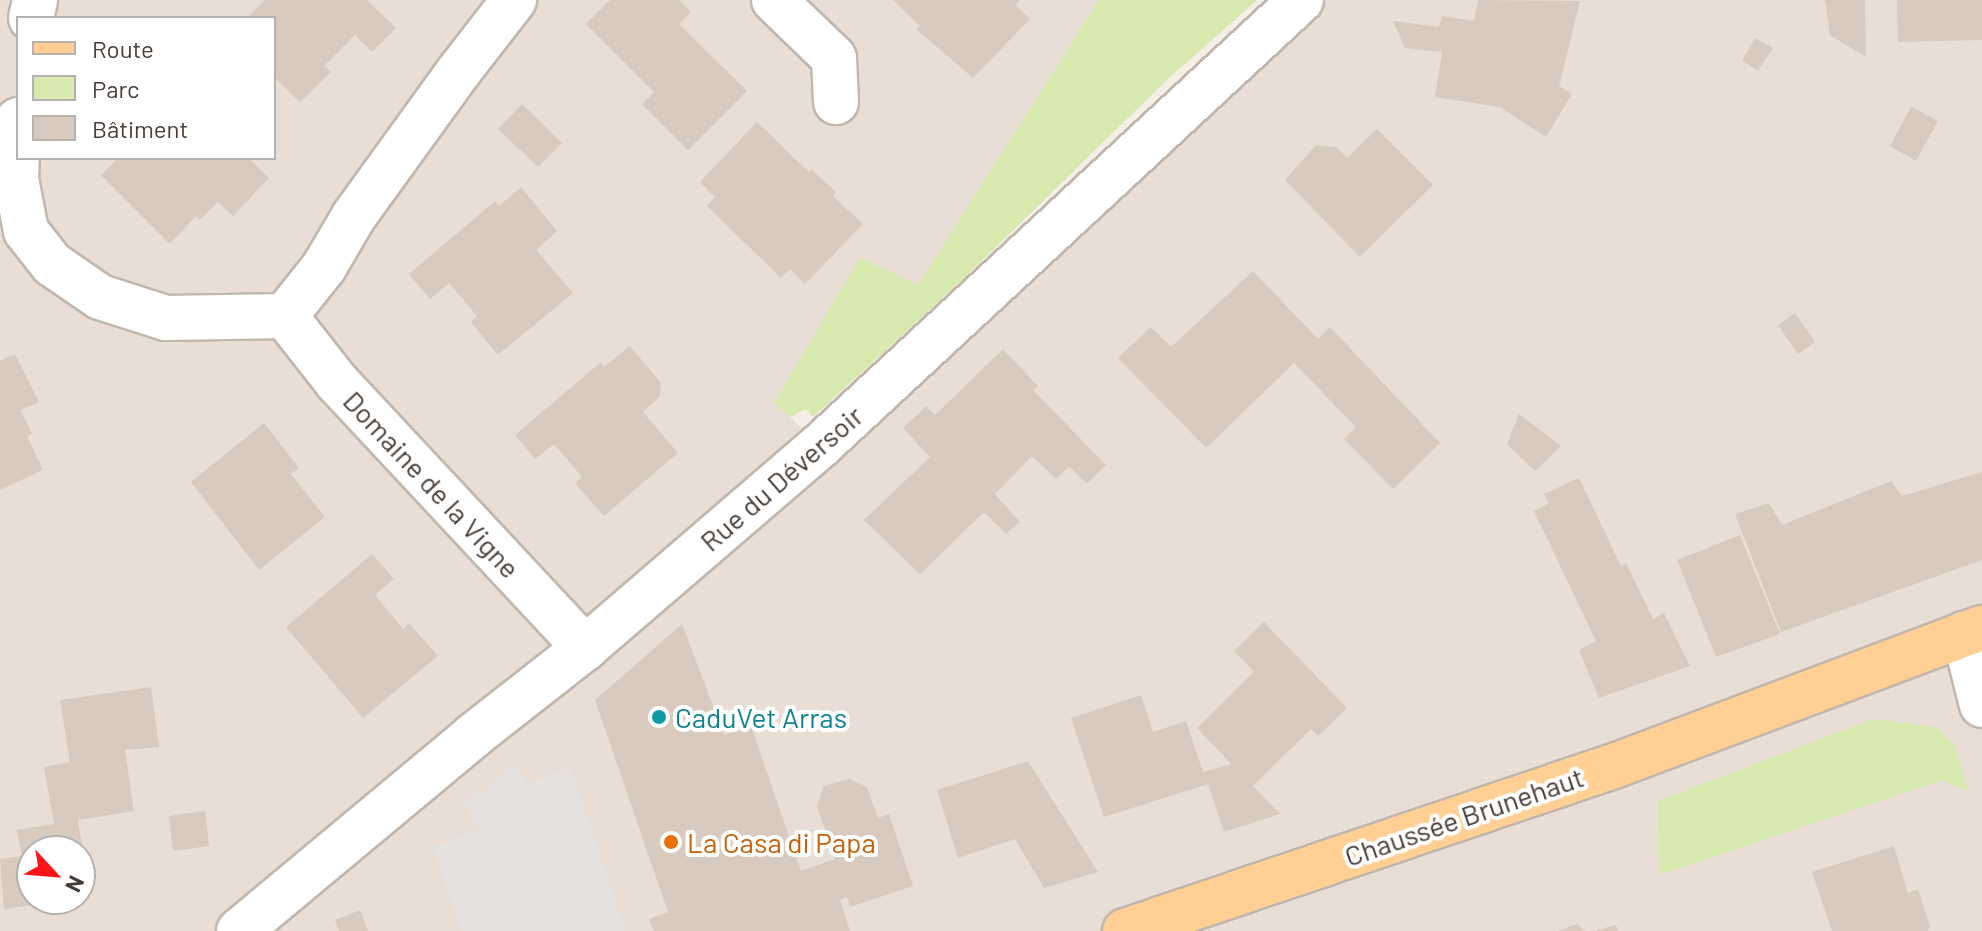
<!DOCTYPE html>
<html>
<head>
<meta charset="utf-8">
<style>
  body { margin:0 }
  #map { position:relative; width:1982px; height:931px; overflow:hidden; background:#f4eee7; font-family:Barlow,sans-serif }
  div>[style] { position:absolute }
  .residential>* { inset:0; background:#e8ded5 }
  .green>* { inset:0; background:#d8e9af }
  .parking>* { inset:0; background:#e5e1df }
  .building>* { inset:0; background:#d8cabf }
  .roads { filter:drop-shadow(2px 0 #c2b7ac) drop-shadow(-2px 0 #c2b7ac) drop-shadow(0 2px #c2b7ac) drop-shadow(0 -2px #c2b7ac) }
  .minor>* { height:44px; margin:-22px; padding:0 22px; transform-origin:22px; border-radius:22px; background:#fff }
  .major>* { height:44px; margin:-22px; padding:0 22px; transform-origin:22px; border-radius:22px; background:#ffcf94 }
  .dots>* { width:22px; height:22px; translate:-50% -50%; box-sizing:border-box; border:4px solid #fff; border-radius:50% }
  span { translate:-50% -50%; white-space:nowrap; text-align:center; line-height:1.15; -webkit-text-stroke:8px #fff; paint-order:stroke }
  .street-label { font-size:28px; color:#473d36 }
  .culture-label { font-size:28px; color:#0d838f }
  .left { translate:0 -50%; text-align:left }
  .food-label { font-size:28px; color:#c56008 }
  .legend { position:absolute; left:16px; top:16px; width:260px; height:144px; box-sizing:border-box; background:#fff; border:2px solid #b5b1af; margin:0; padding:10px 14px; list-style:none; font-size:24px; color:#473d36 }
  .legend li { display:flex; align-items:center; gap:16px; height:40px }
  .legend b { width:40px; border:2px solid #b5b1af }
  .north { position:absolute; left:16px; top:835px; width:80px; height:80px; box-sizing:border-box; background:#fff; border:2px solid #b5b1af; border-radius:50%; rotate:116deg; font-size:22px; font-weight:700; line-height:32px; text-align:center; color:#473d36 }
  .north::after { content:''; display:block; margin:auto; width:28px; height:36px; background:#fd1419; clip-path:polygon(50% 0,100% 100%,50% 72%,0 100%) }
</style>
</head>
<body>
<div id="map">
  <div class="residential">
    <i style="clip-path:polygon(evenodd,0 0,1099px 0,918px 286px,861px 257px,775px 403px,820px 445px,1301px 0,1982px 0,1982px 931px,0 931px,0 0,18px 18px,274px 18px,274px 158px,18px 158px,18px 18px,0 0,32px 851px,80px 851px,80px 899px,32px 899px,32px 851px)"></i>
  </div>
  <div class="green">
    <i style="clip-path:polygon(1099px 0,1257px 0,1168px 79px,961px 281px,813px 417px,806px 409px,790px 417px,774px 403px,860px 257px,918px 285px)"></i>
    <i style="clip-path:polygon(1873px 719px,1936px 727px,1955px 746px,1969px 792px,1942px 780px,1659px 875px,1658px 801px)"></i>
  </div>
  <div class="parking">
    <i style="clip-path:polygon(517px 763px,527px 785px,570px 767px,626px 931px,461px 931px,433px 847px,480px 829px,464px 805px)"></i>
  </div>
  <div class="building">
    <i style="clip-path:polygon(265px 0,367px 0,396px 28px,372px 52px,355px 35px,324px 66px,331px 72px,300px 102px,274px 77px,274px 18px,247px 18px)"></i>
    <i style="clip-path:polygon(610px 0,679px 0,691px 12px,679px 24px,747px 91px,688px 150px,642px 104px,654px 92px,586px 24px)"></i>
    <i style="clip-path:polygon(893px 0,1020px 0,1015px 5px,1030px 19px,973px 78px,916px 29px,920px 26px)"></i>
    <i style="clip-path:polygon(1478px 0,1580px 1px,1559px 86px,1572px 94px,1546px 137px,1500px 107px,1435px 97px,1442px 52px,1405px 48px,1393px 21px,1439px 27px,1442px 16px,1474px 21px)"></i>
    <i style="clip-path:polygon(1825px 0,1865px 0,1866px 57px,1830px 35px)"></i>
    <i style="clip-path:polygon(1897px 0,1982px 0,1982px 40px,1898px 42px)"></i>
    <i style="clip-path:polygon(1755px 38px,1773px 48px,1758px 71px,1742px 60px)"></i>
    <i style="clip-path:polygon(522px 104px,562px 143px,538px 167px,498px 129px)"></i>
    <i style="clip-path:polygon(1911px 107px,1938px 121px,1916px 161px,1890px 146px)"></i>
    <i style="clip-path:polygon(757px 122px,809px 172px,811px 169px,836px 192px,833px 196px,863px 224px,805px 284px,790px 269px,781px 278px,707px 206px,715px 197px,700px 182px)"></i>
    <i style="clip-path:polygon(1377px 129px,1433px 185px,1360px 257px,1285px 180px,1316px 145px,1336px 147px,1347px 158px)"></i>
    <i style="clip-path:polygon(118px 158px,249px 158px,269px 178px,233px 216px,218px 202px,200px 220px,196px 216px,170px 244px,101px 175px)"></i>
    <i style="clip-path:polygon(521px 187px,557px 231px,536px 250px,573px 293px,498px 355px,471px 322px,477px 316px,449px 283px,430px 299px,409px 274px,495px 201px,499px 206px)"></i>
    <i style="clip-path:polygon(1253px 271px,1318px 339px,1330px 327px,1440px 443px,1393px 489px,1344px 439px,1356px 427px,1294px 363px,1206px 448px,1118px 358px,1151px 327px,1171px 347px)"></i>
    <i style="clip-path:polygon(1795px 313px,1815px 342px,1798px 354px,1778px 325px)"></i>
    <i style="clip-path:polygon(630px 346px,661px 383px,660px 396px,643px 412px,678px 453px,604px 516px,575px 483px,582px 477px,554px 444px,535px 459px,515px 435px,601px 362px,604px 367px)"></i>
    <i style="clip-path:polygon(1003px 349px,1038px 386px,1033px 390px,1106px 465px,1087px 484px,1069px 467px,1056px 479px,1032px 456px,995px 494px,1020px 522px,1006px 534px,984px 512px,920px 574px,864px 520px,930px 457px,903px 428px,926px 406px,935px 415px)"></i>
    <i style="clip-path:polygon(15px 354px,39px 402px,20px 410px,32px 433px,27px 436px,43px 470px,0 490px,0 361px)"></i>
    <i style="clip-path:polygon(1519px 414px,1561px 446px,1535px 471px,1507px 444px)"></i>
    <i style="clip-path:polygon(264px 423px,299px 468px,291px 474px,325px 517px,259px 570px,191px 482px)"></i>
    <i style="clip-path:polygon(1982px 472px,1982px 560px,1781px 632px,1735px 514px,1769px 503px,1782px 525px,1891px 481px,1902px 496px)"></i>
    <i style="clip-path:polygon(1579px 478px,1621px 566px,1626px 563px,1653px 619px,1664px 613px,1690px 666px,1599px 698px,1579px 650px,1596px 641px,1534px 511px,1549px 503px,1544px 494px)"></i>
    <i style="clip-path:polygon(1740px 535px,1780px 634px,1716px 657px,1677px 560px)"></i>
    <i style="clip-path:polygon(372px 554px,394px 579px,375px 595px,403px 629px,409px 623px,438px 656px,363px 718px,286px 627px)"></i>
    <i style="clip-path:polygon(1264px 622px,1347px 708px,1318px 736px,1311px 729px,1253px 786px,1280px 814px,1224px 832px,1208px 784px,1104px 817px,1071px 718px,1141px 695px,1153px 732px,1186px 721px,1203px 772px,1231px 764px,1197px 728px,1254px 672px,1234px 651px)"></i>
    <i style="clip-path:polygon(682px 624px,724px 735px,751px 726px,801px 871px,835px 859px,817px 806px,824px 786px,849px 779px,867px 787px,878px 818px,889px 814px,913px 886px,850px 907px,847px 897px,840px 900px,850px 931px,654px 931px,649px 919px,668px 912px,595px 700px)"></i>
    <i style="clip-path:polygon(151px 687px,159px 747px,125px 750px,134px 811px,78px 820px,90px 896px,80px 898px,80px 851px,32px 851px,32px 899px,61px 901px,4px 909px,0 859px,22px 856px,17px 830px,54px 824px,44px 767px,70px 762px,60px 700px)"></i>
    <i style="clip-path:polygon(1028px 761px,1098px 872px,1044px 888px,1015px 839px,958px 858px,937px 790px)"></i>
    <i style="clip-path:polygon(205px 811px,209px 846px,173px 851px,169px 816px)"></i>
    <i style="clip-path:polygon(1894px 846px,1908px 893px,1918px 889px,1930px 926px,1928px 931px,1832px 931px,1812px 872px)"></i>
    <i style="clip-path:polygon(360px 910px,368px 931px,339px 931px,335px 920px)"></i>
    <i style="clip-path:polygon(1577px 924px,1585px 931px,1558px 931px)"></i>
    <i style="clip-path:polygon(1616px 925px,1618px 931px,1597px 931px,1597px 930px)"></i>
  </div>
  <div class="roads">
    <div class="minor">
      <i style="left:774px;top:0;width:83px;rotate:44deg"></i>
      <i style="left:834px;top:58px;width:44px;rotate:87.4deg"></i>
      <i style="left:31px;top:18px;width:18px;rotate:-77deg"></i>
      <i style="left:18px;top:120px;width:59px;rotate:91.9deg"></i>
      <i style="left:16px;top:179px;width:53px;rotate:79.1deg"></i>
      <i style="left:26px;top:231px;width:42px;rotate:51.8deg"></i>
      <i style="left:52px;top:264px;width:58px;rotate:34.5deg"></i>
      <i style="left:100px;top:297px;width:69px;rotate:17.7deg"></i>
      <i style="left:166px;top:318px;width:119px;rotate:-1deg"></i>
      <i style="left:285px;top:316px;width:84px;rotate:51.8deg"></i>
      <i style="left:337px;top:382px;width:364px;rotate:47deg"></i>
      <i style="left:285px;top:316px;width:63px;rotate:-51.5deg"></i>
      <i style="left:324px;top:267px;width:59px;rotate:-59.5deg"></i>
      <i style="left:354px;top:216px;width:179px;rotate:-54.1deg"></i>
      <i style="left:459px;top:71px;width:90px;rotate:-52.2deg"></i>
      <i style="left:1964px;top:634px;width:73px;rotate:75.8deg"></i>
      <i style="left:239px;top:931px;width:306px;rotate:-39.8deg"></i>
      <i style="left:474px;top:735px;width:141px;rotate:-38.1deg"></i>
      <i style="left:585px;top:648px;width:310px;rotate:-40.7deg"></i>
      <i style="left:820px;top:446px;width:656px;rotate:-42.84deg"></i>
    </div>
    <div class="major">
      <i style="left:1125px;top:931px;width:516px;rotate:-18.65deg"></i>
      <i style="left:1614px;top:766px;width:393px;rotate:-20.6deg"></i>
    </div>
  </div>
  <div class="dots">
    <i style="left:659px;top:717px;background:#0f9aa8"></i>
    <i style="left:671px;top:842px;background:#e8710a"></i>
  </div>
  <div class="street-label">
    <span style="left:781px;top:478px;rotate:-41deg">Rue du Déversoir</span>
    <span style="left:432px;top:484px;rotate:47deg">Domaine de la Vigne</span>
    <span style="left:1464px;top:816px;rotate:-19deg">Chaussée Brunehaut</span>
  </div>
  <div class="culture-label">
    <span class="left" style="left:675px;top:717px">CaduVet Arras</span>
  </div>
  <div class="food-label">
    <span class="left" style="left:687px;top:842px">La Casa di Papa</span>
  </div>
  <ul class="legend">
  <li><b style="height:10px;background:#ffcf94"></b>Route</li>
  <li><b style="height:22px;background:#d8e9af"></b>Parc</li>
  <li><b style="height:22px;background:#d8cabf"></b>Bâtiment</li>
  </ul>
  <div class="north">N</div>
</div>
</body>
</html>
